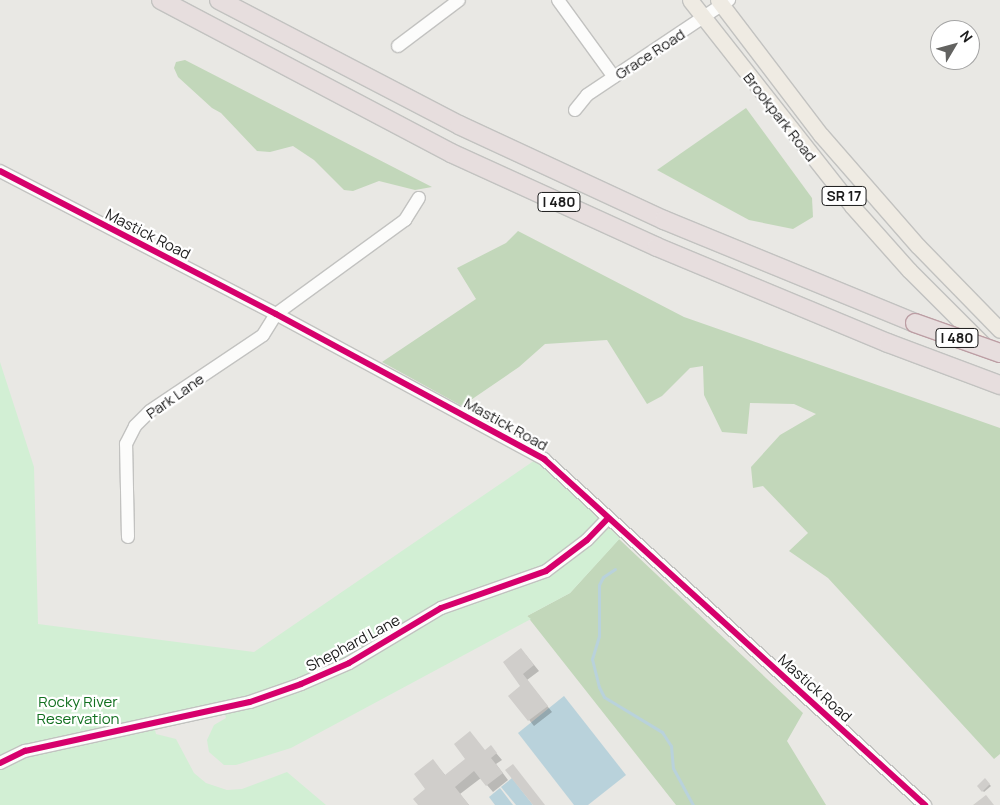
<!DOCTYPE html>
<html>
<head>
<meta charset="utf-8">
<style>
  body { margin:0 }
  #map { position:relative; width:1000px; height:805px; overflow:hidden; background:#e9e8e4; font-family:Manrope,sans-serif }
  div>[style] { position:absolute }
  .forest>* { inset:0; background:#c2d7ba }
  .park>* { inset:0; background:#d2efd4 }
  .water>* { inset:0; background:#b9d2db }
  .shadow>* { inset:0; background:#0003 }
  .stream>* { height:3px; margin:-1.5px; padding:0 1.5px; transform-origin:1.5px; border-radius:1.5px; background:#b9d2db }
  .building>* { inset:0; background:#d0cecb }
  .roads { filter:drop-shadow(1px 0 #c2c2c0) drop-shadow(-1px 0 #c2c2c0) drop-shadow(0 1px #c2c2c0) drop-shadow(0 -1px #c2c2c0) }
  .minor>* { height:12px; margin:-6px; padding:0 6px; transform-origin:6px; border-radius:6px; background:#fcfcfb }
  .major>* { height:15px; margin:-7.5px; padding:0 7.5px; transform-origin:7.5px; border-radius:7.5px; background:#efebe3 }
  .highway>* { height:18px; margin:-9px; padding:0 9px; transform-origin:9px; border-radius:9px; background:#e7dede }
  .bridges { filter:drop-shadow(1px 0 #bc9ea4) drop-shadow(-1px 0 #bc9ea4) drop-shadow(0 1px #bc9ea4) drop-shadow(0 -1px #bc9ea4) }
  .highway-bridge>* { height:18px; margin:-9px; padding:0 9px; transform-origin:9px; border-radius:9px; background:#e7dede }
  .cycleway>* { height:6px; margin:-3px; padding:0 3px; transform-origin:3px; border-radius:3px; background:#d6006c }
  span { translate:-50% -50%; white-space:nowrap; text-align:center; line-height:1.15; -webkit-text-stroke:4.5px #fff; paint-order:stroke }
  .shield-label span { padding:1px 4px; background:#fff; border:1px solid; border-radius:4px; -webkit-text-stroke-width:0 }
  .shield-label { font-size:14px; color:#1b1b1b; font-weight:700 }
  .street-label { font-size:15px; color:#1b1b1b }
  .park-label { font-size:15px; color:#127020 }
  .north { position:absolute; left:930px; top:20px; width:50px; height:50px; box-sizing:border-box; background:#fff; border:1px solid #a4a4a4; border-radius:50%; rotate:53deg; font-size:14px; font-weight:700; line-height:20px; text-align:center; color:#1b1b1b }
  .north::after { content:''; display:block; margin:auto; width:18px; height:22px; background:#636361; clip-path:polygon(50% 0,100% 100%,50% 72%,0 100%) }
</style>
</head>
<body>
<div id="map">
  <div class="forest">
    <i style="clip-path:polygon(185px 60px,432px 187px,415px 190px,379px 181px,353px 191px,344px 190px,314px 160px,293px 146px,270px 152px,257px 151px,221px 113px,212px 108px,178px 77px,174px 68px,176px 62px)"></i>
    <i style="clip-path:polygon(746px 108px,812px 198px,813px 217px,793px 229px,749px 220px,657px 170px)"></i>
    <i style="clip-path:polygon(518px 231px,684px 317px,1000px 428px,1000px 754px,994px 759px,828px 578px,789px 551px,808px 533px,763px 486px,753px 488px,751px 467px,780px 435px,816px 414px,794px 404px,750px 403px,747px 434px,722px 432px,704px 395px,703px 366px,690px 368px,662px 396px,647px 404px,607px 340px,545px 344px,519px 367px,462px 406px,382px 362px,476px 299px,457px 268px,506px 243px)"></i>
    <i style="clip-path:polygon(619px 539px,803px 713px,787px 741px,826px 805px,676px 805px,527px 616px,570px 593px)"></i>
  </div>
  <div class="park">
    <i style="clip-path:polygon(0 362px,34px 467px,38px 624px,254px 652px,538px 458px,623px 535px,570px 593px,527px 616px,531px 619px,291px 748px,236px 765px,224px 765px,209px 752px,207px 740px,214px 725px,226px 718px,225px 714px,155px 730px,156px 734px,176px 739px,194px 773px,206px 783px,227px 790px,242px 789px,287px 772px,326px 805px,0 805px)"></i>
  </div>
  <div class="water">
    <i style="clip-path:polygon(564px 696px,626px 775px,588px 805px,574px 805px,518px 733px)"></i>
    <i style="clip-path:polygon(512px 778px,533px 805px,516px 805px,501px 787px)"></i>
    <i style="clip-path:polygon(500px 788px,513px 805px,495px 805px,489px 797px)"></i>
  </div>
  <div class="shadow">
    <i style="clip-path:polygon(526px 655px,539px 671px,527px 680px,552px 712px,534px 726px,510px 696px,522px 686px,504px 662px)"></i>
    <i style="clip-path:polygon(491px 747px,502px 760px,496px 764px,508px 780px,493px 792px,481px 778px,460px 794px,469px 805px,420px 805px,427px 789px,433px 761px,446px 776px)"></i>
    <i style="clip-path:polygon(985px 780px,991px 786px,984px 792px,978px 786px)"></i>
  </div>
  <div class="stream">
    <i style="left:615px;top:569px;width:14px;rotate:146deg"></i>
    <i style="left:603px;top:577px;width:9px;rotate:117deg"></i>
    <i style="left:599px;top:585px;width:51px;rotate:90deg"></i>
    <i style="left:599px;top:636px;width:24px;rotate:107deg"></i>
    <i style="left:592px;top:659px;width:29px;rotate:76deg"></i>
    <i style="left:599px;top:687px;width:11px;rotate:63deg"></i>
    <i style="left:604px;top:697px;width:68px;rotate:31.1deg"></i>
    <i style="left:662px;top:732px;width:17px;rotate:57deg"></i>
    <i style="left:671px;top:746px;width:22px;rotate:85deg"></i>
    <i style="left:673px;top:768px;width:42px;rotate:61.6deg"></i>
  </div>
  <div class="building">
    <i style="clip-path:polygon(521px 648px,534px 665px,523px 674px,548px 706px,528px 721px,508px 696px,520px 686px,503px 662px)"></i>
    <i style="clip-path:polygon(470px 731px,485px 750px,491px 745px,497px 753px,491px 758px,503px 773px,486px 786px,474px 771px,455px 787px,469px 805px,418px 805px,413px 799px,425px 789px,414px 774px,433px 759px,445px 775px,465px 759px,454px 744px)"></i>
    <i style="clip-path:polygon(513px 764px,545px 805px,533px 805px,505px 770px)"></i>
    <i style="clip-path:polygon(985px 778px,990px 784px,982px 792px,977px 786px)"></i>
    <i style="clip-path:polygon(986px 795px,994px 805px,973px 805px)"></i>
  </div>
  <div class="roads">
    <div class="minor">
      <i style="left:558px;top:0;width:95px;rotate:54deg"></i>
      <i style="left:398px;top:46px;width:76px;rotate:-37deg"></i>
      <i style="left:575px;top:110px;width:19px;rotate:-51deg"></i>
      <i style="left:587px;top:95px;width:171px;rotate:-33.8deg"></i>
      <i style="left:0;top:171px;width:311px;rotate:27.4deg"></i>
      <i style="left:276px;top:314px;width:305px;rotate:28.4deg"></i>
      <i style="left:544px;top:459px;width:515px;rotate:42.24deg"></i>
      <i style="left:128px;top:537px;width:93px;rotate:-91.2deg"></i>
      <i style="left:126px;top:444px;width:20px;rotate:-63deg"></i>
      <i style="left:135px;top:426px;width:21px;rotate:-45deg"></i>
      <i style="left:150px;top:411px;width:136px;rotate:-33.9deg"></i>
      <i style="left:263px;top:335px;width:25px;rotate:-58deg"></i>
      <i style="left:276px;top:314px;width:160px;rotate:-36.1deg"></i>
      <i style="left:405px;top:220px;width:26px;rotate:-58deg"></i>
      <i style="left:0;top:763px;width:28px;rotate:-26deg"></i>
      <i style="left:25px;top:751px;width:230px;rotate:-12.3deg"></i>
      <i style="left:250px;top:702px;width:54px;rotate:-19.4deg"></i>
      <i style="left:301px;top:684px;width:52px;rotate:-23.6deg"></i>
      <i style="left:349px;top:663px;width:107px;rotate:-30.9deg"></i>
      <i style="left:441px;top:608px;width:111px;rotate:-19.4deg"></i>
      <i style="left:546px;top:571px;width:51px;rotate:-37.1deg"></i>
      <i style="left:587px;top:540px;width:30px;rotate:-46deg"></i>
    </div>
    <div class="major">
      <i style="left:690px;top:0;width:262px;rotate:51.8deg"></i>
      <i style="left:852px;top:206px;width:86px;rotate:48.3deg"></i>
      <i style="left:909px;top:270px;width:110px;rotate:45deg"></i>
      <i style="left:718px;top:0;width:170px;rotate:52.7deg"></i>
      <i style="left:821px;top:135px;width:147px;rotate:48.9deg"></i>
      <i style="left:918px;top:246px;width:117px;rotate:45.7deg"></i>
    </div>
    <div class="highway">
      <i style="left:161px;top:0;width:328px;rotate:27.8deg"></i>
      <i style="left:451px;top:153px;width:226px;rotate:24.5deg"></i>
      <i style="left:657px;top:247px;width:250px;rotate:22.6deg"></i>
      <i style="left:888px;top:343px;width:120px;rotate:20.6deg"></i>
      <i style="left:219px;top:0;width:271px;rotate:27.5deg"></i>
      <i style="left:459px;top:125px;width:226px;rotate:24.9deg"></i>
      <i style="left:664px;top:220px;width:271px;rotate:22.3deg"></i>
    </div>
  </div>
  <div class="bridges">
    <div class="highway-bridge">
      <i style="left:915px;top:323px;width:90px;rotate:19.4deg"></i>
    </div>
  </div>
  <div class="cycleway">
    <i style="left:0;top:171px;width:311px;rotate:27.4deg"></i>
    <i style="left:276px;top:314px;width:305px;rotate:28.4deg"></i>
    <i style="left:544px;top:459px;width:515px;rotate:42.24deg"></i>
    <i style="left:0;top:763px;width:28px;rotate:-26deg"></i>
    <i style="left:25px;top:751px;width:230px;rotate:-12.3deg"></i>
    <i style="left:250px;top:702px;width:54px;rotate:-19.4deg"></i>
    <i style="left:301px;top:684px;width:52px;rotate:-23.6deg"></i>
    <i style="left:349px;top:663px;width:107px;rotate:-30.9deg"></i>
    <i style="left:441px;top:608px;width:111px;rotate:-19.4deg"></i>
    <i style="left:546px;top:571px;width:51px;rotate:-37.1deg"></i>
    <i style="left:587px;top:540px;width:30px;rotate:-46deg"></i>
  </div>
  <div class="shield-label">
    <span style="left:844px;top:196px">SR 17</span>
    <span style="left:559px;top:202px">I 480</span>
    <span style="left:957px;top:338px">I 480</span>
  </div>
  <div class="street-label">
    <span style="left:650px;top:54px;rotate:-33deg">Grace Road</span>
    <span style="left:780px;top:117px;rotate:52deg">Brookpark Road</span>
    <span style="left:148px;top:234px;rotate:27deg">Mastick Road</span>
    <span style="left:175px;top:396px;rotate:-35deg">Park Lane</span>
    <span style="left:506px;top:424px;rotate:29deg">Mastick Road</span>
    <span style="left:353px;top:643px;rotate:-28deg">Shephard Lane</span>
    <span style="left:815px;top:688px;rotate:42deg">Mastick Road</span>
  </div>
  <div class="park-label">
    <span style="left:78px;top:710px">Rocky River<br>Reservation</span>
  </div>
  <div class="north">N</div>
</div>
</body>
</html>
